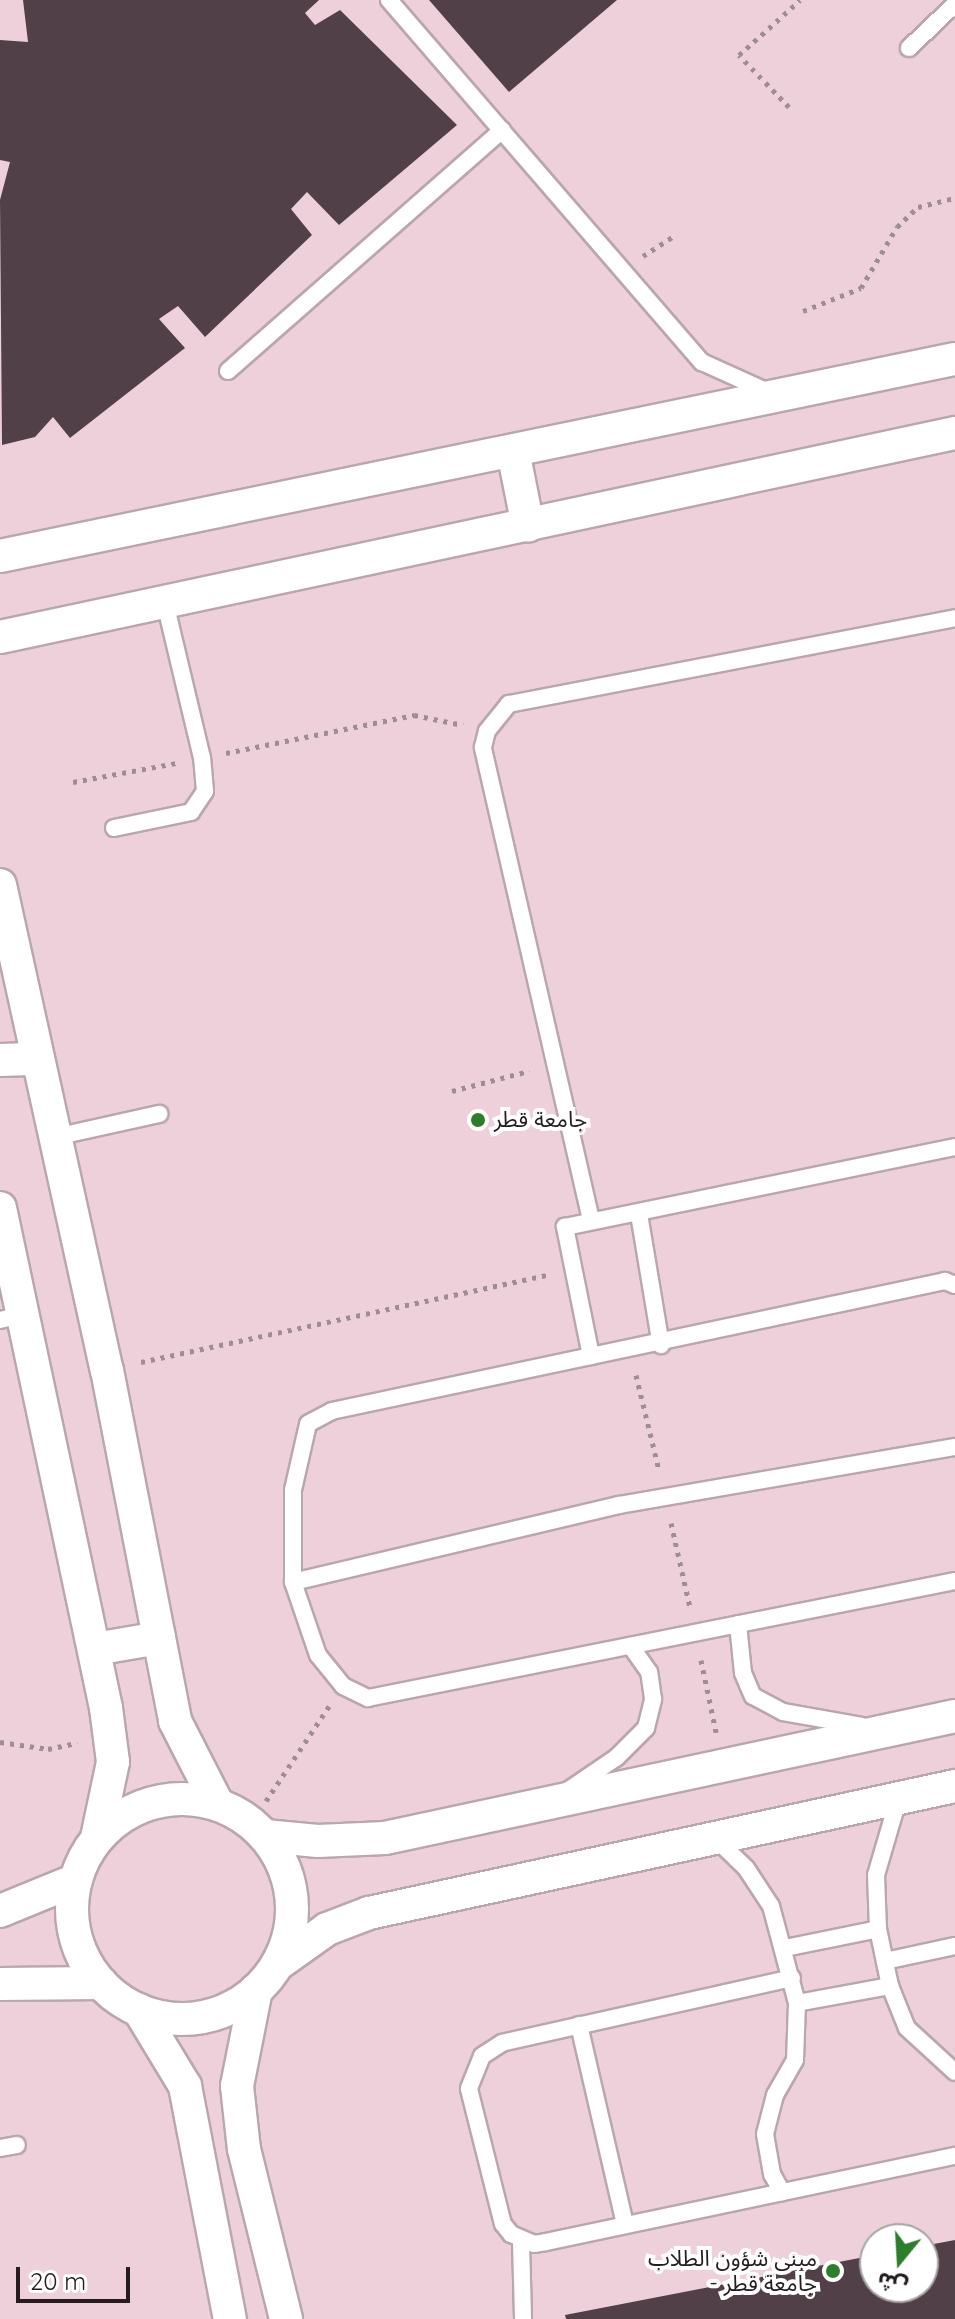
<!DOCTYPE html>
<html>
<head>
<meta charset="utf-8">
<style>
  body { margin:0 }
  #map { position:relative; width:955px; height:2319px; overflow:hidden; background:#f4dee6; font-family:Quicksand,"Noto Sans Arabic",sans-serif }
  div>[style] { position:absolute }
  .built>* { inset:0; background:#eed0db }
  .building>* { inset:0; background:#514047 }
  .path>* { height:5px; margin-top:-2.5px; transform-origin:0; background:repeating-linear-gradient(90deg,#9e8e94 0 4px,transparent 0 10px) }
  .roads { filter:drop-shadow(2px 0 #baa6ae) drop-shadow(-2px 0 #baa6ae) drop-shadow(0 2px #baa6ae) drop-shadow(0 -2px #baa6ae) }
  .lane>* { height:16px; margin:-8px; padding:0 8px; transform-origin:8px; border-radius:8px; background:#fff }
  .street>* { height:32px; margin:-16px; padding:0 16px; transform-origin:16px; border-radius:16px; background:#fff }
  .street>.ring { margin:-16px; padding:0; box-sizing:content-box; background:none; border:32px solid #fff; border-radius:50% }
  .dots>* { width:22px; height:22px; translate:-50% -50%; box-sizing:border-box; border:4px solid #fff; border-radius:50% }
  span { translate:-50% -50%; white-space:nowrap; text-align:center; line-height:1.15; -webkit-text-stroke:8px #fff; paint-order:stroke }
  .poi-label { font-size:22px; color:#241c1f }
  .left { translate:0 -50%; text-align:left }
  .right { translate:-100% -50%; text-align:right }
  .north { position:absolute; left:859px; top:2223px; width:80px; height:80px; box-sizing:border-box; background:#fff; border:2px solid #a7a4a5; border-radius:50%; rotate:198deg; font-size:22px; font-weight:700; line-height:32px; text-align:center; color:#241c1f }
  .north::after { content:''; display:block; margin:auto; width:28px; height:36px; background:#2b7f2b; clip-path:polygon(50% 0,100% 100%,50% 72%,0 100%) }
  .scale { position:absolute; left:16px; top:2267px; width:114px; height:36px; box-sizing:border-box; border:4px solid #241c1f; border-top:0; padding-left:10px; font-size:24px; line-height:28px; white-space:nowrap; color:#241c1f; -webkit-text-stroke:6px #fff; paint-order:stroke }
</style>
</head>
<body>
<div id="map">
  <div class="built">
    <i style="clip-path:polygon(evenodd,0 0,955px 0,955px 2319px,0 2319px,0 0,875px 2239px,923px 2239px,923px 2287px,875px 2287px,875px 2239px)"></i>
  </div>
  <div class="building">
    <i style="clip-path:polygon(23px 0,319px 0,305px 13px,315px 25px,340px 10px,457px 125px,339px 225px,307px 192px,291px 209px,312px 235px,205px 337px,178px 306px,159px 319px,185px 348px,70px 438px,53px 417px,35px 437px,2px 445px,0 200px,10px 162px,0 160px,0 40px,28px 42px)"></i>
    <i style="clip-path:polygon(429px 0,617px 0,509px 92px)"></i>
    <i style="clip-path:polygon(955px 2240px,955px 2319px,566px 2319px,565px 2315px,875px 2255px,875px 2287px,923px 2287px,923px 2246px)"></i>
  </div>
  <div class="path">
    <i style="left:789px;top:107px;width:72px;rotate:-133.9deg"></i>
    <i style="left:739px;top:55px;width:82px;rotate:-42deg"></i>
    <i style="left:643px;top:256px;width:38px;rotate:-33deg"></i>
    <i style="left:803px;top:311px;width:62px;rotate:-21.6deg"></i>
    <i style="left:861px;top:288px;width:71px;rotate:-59.5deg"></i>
    <i style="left:897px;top:227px;width:29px;rotate:-44deg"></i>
    <i style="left:918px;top:207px;width:38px;rotate:-14deg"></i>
    <i style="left:226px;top:753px;width:192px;rotate:-11.4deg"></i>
    <i style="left:414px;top:715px;width:50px;rotate:11.5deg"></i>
    <i style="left:73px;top:782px;width:106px;rotate:-10.4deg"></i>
    <i style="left:452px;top:1091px;width:80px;rotate:-14.6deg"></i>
    <i style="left:141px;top:1362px;width:418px;rotate:-12.1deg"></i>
    <i style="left:636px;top:1375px;width:98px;rotate:76.4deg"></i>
    <i style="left:671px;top:1523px;width:86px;rotate:77.3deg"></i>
    <i style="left:701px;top:1660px;width:74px;rotate:78.2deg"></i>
    <i style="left:0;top:1742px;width:49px;rotate:8.3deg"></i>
    <i style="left:48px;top:1749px;width:30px;rotate:-12deg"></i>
    <i style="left:266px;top:1801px;width:114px;rotate:-56.4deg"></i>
  </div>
  <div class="roads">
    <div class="lane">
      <i style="left:389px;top:0;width:479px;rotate:49.2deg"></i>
      <i style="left:702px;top:362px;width:72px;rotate:24.4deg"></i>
      <i style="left:909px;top:48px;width:64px;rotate:-43.7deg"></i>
      <i style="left:228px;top:371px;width:365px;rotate:-41.3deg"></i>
      <i style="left:114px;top:828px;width:79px;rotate:-11.7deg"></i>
      <i style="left:191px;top:812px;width:25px;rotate:-56deg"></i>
      <i style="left:205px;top:791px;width:33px;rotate:-95deg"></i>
      <i style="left:202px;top:758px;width:159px;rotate:-103.4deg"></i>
      <i style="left:55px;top:1137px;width:107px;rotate:-12.5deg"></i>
      <i style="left:639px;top:1214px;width:133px;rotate:80.5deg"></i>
      <i style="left:591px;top:1220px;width:485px;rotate:-102.9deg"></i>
      <i style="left:483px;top:747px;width:16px;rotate:-76deg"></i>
      <i style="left:487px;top:731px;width:35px;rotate:-51deg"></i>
      <i style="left:509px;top:704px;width:454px;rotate:-10.9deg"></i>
      <i style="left:955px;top:1285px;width:11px;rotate:-158deg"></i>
      <i style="left:945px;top:1281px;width:627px;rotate:168.03deg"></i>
      <i style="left:332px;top:1411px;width:27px;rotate:152deg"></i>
      <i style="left:308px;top:1424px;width:68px;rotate:102.8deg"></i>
      <i style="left:293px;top:1490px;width:92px;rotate:90deg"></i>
      <i style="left:293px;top:1582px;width:77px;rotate:71.1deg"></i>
      <i style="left:318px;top:1655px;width:40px;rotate:51deg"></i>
      <i style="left:343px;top:1686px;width:28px;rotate:26deg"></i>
      <i style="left:368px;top:1698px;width:599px;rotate:-11.27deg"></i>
      <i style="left:0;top:1320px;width:23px;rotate:-13deg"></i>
      <i style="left:591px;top:1356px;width:132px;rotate:-101.4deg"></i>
      <i style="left:565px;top:1227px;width:398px;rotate:-11.6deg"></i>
      <i style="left:293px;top:1582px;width:335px;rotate:-13.3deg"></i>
      <i style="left:619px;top:1505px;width:341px;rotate:-9.8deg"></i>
      <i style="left:738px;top:1624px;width:49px;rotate:84.2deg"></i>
      <i style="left:743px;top:1673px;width:25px;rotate:67deg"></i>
      <i style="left:753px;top:1696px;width:34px;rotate:28deg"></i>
      <i style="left:783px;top:1712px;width:80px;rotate:10deg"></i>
      <i style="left:567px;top:1791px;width:60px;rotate:-34.2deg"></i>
      <i style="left:617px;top:1757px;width:41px;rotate:-45deg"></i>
      <i style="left:646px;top:1728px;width:30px;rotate:-76deg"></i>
      <i style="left:653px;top:1699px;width:27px;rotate:-98deg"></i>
      <i style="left:649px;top:1672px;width:32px;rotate:-125deg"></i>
      <i style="left:898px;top:1800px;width:78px;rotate:106.3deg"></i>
      <i style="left:876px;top:1875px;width:54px;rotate:87.9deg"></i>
      <i style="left:878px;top:1929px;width:58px;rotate:78.1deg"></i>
      <i style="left:890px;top:1986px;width:45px;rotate:68deg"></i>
      <i style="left:907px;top:2028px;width:65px;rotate:42.5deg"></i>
      <i style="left:715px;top:1838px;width:43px;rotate:44.1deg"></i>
      <i style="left:746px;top:1868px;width:45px;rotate:56.7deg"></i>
      <i style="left:771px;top:1906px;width:100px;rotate:75deg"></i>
      <i style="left:797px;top:2003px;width:57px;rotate:92deg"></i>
      <i style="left:795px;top:2060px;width:40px;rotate:119.7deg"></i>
      <i style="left:775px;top:2095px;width:40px;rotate:104.4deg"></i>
      <i style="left:765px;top:2134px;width:41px;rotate:80.1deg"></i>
      <i style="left:772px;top:2174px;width:21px;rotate:61deg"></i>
      <i style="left:785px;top:1948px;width:95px;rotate:-11.5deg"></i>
      <i style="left:885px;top:1961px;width:72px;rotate:-12.1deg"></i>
      <i style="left:792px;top:1978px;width:297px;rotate:167.4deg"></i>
      <i style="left:502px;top:2043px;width:24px;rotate:147deg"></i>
      <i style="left:482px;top:2056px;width:35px;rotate:112deg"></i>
      <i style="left:469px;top:2089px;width:139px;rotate:75.9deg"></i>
      <i style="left:503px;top:2224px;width:13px;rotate:51deg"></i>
      <i style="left:511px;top:2234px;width:25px;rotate:23deg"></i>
      <i style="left:534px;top:2244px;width:12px;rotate:-9deg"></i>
      <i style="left:546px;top:2242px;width:418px;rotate:-11.9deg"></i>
      <i style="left:797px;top:2003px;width:95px;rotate:-10.4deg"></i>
      <i style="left:579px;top:2025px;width:205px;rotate:77deg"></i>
      <i style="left:0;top:2148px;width:17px;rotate:-10deg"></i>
      <i style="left:521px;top:2241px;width:78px;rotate:88.5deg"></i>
    </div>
    <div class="street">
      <i style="left:513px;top:451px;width:76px;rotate:78.7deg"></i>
      <i style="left:0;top:556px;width:975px;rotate:-11.66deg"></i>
      <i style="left:0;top:637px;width:977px;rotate:-12.06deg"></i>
      <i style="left:0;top:885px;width:497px;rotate:77.6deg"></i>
      <i style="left:107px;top:1370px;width:358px;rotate:79deg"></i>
      <i style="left:175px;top:1721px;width:94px;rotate:62.9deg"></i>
      <i style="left:0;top:1060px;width:38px;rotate:-2deg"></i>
      <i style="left:0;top:1208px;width:511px;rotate:78.03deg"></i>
      <i style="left:106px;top:1708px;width:54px;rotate:82.6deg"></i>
      <i style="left:113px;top:1762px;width:78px;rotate:101.9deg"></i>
      <i style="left:95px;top:1649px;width:65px;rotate:-9.8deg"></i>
      <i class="ring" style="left:72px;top:1799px;width:188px;height:188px"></i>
      <i style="left:265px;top:1836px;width:53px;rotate:5.4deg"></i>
      <i style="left:318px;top:1841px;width:67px;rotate:-2.6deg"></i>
      <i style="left:385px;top:1838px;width:583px;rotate:-12.08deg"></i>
      <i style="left:0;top:1911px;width:82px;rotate:-22.2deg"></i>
      <i style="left:278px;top:1964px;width:60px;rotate:-35.5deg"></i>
      <i style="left:327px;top:1929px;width:45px;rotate:-20.9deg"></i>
      <i style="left:369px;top:1913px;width:600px;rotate:-12.23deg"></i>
      <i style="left:0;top:1984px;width:101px;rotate:-0.6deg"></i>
      <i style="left:256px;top:1990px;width:98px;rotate:101.2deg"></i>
      <i style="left:237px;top:2086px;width:63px;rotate:83.7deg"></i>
      <i style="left:244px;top:2149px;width:175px;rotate:76.1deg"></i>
      <i style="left:139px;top:2010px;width:89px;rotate:58.8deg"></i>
      <i style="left:185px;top:2086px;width:237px;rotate:79.1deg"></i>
    </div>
  </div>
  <div class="dots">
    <i style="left:478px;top:1120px;background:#2b7f2b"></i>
    <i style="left:833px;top:2271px;background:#2b7f2b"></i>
  </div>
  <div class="poi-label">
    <span class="left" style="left:494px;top:1120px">جامعة قطر</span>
    <span class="right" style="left:817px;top:2271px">مبنى شؤون الطلاب<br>- جامعة قطر</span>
  </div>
  <div class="north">ش</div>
  <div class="scale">20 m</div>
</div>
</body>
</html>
